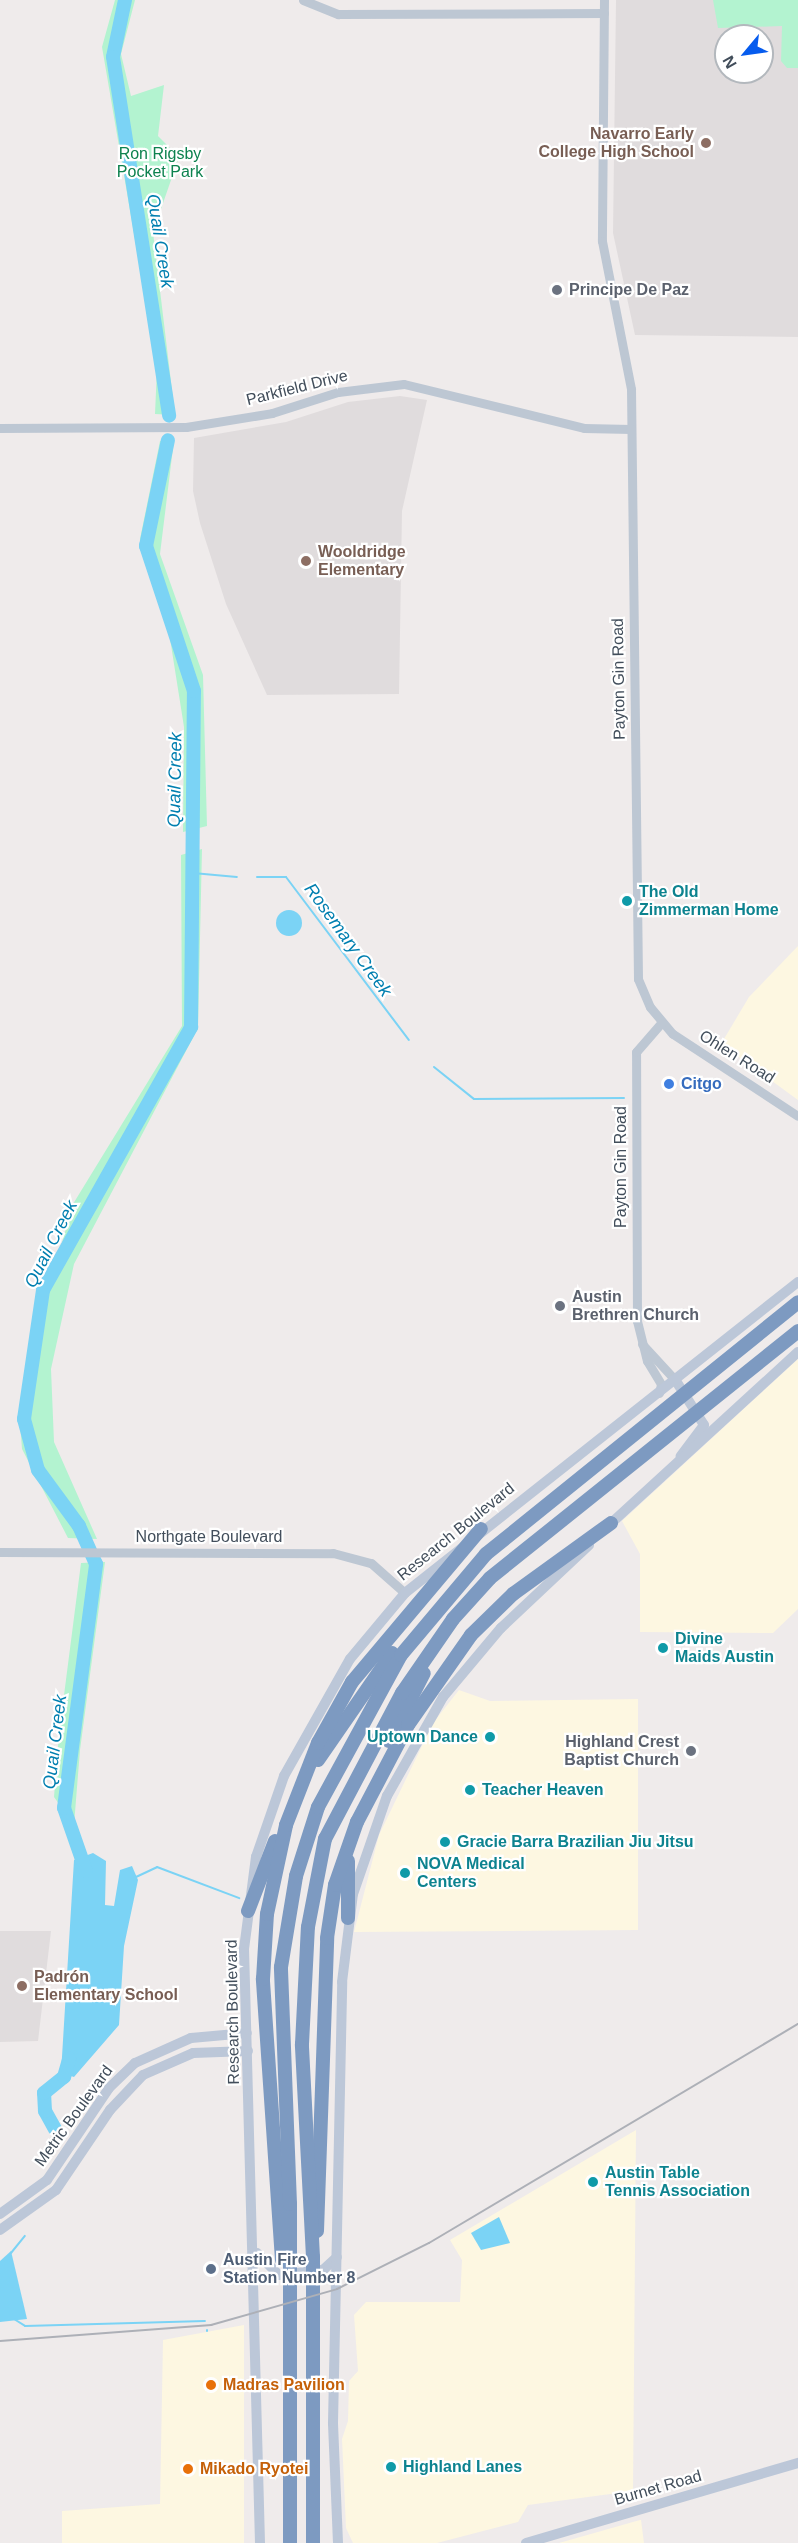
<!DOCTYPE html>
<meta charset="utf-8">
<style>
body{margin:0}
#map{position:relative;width:798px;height:2543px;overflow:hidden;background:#efebeb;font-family:Arial,sans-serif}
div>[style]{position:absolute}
.commercial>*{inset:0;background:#fdf7e1}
.education>*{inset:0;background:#e0dcdd}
.green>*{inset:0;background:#b3f3d0}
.water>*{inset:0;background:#7bd3f5}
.round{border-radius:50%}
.stream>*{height:2px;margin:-1px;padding:0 1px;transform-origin:1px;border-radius:1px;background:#7bd3f5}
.river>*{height:14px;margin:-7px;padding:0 7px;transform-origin:7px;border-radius:7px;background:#7bd3f5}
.tertiary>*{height:9px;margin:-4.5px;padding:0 4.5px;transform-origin:4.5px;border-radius:4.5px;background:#bdc7d3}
.secondary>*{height:10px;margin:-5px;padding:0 5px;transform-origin:5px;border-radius:5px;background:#bcc7d8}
.motorway>*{height:14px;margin:-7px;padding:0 7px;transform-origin:7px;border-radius:7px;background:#7d9ac1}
.rail>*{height:2px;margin:-1px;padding:0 1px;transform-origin:1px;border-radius:1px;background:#adb0b7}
.dots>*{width:16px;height:16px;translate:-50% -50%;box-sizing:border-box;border:3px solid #fff;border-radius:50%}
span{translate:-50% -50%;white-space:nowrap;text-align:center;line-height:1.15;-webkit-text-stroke:4.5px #fff;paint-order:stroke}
.education-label{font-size:16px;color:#785e54;font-weight:700}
.right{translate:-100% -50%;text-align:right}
.left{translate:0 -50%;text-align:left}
.park-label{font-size:16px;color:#0d824f}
.worship-label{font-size:16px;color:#5b616d;font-weight:700}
.street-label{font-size:16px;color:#424e5b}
.culture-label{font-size:16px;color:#0d838f;font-weight:700}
.shop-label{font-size:16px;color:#366cbe;font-weight:700}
.service-label{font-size:16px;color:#4e5e75;font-weight:700}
.food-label{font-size:16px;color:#c56008;font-weight:700}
.water-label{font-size:18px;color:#007fb0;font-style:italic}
.north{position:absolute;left:714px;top:24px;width:60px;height:60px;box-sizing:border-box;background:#fff;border:2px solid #b3b8bd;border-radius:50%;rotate:241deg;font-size:16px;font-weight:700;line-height:24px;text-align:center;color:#424e5b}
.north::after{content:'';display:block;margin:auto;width:21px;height:27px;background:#065cee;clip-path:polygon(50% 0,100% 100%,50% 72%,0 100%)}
</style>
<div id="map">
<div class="commercial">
<i style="clip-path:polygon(798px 946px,798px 1100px,721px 1044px,749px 997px)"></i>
<i style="clip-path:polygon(798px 1359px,798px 1609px,773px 1633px,640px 1632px,640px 1554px,622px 1521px)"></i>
<i style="clip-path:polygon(459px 1690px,490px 1701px,638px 1699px,638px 1930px,354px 1932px,379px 1835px,433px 1723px)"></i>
<i style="clip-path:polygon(636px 2130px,633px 2491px,528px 2505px,518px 2522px,437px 2543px,353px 2543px,346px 2528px,342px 2439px,348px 2421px,349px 2381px,358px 2371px,354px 2315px,366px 2302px,460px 2302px,462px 2260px,450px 2240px)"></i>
<i style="clip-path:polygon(244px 2325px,244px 2543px,62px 2543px,62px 2511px,160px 2504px,163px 2340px)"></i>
<i style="clip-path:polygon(641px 2520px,644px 2543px,559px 2543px,640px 2520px)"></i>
</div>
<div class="education">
<i style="clip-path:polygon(evenodd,616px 0,798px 0,798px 337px,635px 335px,613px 233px,616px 0,726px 36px,762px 36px,762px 72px,726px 72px,726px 36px)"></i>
<i style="clip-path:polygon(400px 396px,427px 400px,402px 511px,399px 694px,267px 695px,226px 604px,200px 523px,193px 491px,194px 438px,286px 422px,348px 402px)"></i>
<i style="clip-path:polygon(0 1931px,51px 1931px,38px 2041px,0 2042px)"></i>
</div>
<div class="green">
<i style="clip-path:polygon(115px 0,135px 0,121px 54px,131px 96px,164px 85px,158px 136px,179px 157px,153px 232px,175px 415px,155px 414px,157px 368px,102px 47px)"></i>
<i style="clip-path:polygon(713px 0,798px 0,798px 68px,787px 68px,781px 61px,782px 26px,718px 28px)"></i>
<i style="clip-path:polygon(174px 440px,160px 554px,203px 675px,207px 826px,183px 832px,184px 727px,168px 626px,140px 539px,160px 441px)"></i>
<i style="clip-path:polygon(202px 849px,198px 1028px,74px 1264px,51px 1369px,54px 1442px,97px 1539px,68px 1538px,22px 1449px,19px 1410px,37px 1297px,59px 1253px,73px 1204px,182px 1026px,181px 855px)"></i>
<i style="clip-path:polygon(105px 1562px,80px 1750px,74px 1825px,54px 1797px,59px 1734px,81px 1563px)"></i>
</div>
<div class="water">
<i class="round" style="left:276px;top:910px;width:26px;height:26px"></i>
<i style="clip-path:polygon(93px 1853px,106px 1861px,105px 1905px,114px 1906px,120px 1870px,132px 1866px,138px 1880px,124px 1946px,119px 2025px,74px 2077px,61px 2073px,74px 1860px)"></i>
<i style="clip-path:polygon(499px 2217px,510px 2243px,481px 2250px,471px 2233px)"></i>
<i style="clip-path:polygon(11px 2251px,27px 2319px,0 2322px,0 2261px)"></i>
</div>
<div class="stream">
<i style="left:193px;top:873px;width:44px;rotate:5.2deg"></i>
<i style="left:257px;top:877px;width:29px"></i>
<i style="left:286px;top:877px;width:204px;rotate:53deg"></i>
<i style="left:434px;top:1067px;width:51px;rotate:38.7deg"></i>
<i style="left:474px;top:1099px;width:150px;rotate:-0.4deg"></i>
<i style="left:136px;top:1877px;width:23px;rotate:-25deg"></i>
<i style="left:157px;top:1867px;width:88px;rotate:20.7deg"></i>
<i style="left:11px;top:2253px;width:22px;rotate:-51deg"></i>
<i style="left:14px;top:2319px;width:13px;rotate:32deg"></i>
<i style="left:25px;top:2326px;width:180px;rotate:-1.6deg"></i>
<i style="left:207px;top:2330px;width:1px;rotate:90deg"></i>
</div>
<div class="river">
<i style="left:125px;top:0;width:58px;rotate:101.9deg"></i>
<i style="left:113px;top:57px;width:363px;rotate:81.1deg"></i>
<i style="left:86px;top:1871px;width:67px;rotate:-109.2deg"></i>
<i style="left:64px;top:1808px;width:246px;rotate:-82.5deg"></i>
<i style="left:96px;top:1564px;width:42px;rotate:-114.1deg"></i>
<i style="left:79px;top:1526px;width:69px;rotate:-126.2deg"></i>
<i style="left:38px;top:1470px;width:53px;rotate:-105.4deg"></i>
<i style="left:24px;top:1419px;width:130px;rotate:-81.6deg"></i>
<i style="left:43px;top:1290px;width:302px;rotate:-60.6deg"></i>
<i style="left:191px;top:1027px;width:336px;rotate:-89.5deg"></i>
<i style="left:194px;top:691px;width:153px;rotate:-108.3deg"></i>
<i style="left:146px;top:546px;width:108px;rotate:-78.3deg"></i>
<i style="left:55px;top:2129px;width:21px;rotate:-119deg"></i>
<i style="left:45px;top:2111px;width:18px;rotate:-93deg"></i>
<i style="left:44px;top:2093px;width:26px;rotate:-39deg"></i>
<i style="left:64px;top:2077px;width:19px;rotate:-74deg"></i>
</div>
<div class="tertiary">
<i style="left:303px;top:0;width:38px;rotate:22deg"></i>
<i style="left:338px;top:14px;width:266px;rotate:-0.2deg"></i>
<i style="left:604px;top:0;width:241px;rotate:90.5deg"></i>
<i style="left:602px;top:241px;width:151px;rotate:78.9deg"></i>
<i style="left:631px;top:389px;width:590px;rotate:89.32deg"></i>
<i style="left:638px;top:979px;width:30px;rotate:67deg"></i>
<i style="left:650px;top:1007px;width:35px;rotate:50deg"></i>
<i style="left:673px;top:1034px;width:149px;rotate:33.3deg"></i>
<i style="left:0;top:428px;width:186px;rotate:-0.3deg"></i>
<i style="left:186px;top:427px;width:87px;rotate:-9.2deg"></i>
<i style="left:272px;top:413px;width:69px;rotate:-17.7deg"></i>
<i style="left:338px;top:392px;width:66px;rotate:-6.9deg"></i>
<i style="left:404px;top:384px;width:185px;rotate:13.7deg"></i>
<i style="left:584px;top:428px;width:47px;rotate:1.2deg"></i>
<i style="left:642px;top:1344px;width:50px;rotate:47.4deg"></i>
<i style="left:659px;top:1393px;width:9px;rotate:-77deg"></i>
<i style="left:661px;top:1384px;width:27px;rotate:-121deg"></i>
<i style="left:647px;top:1361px;width:41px;rotate:-104deg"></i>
<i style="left:637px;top:1321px;width:269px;rotate:-90.2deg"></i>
<i style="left:636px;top:1052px;width:38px;rotate:-49deg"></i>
<i style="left:0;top:1552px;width:333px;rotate:0.2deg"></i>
<i style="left:333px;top:1553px;width:39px;rotate:15deg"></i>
<i style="left:371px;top:1563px;width:45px;rotate:41.4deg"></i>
</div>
<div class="secondary">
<i style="left:676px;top:1381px;width:52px;rotate:57.5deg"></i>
<i style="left:704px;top:1425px;width:39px;rotate:127deg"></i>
<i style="left:607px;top:1527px;width:259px;rotate:-42.5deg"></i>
<i style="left:0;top:2214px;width:58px;rotate:-35.9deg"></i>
<i style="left:47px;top:2180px;width:111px;rotate:-56deg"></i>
<i style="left:109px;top:2088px;width:36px;rotate:-44deg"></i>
<i style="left:135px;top:2063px;width:61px;rotate:-24.1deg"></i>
<i style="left:191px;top:2038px;width:56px;rotate:-5.1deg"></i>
<i style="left:0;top:2230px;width:69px;rotate:-35.5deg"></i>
<i style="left:56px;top:2190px;width:97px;rotate:-56deg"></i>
<i style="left:110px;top:2110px;width:48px;rotate:-46.7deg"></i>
<i style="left:143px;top:2075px;width:55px;rotate:-23.7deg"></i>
<i style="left:193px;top:2053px;width:55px;rotate:-2.1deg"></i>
<i style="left:257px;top:2253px;width:31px;rotate:45deg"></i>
<i style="left:279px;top:2275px;width:44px;rotate:-6.5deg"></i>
<i style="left:323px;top:2270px;width:19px;rotate:-43deg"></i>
<i style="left:260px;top:2543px;width:594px;rotate:-91.54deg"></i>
<i style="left:244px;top:1949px;width:93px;rotate:-82.6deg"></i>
<i style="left:256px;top:1857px;width:86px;rotate:-70.9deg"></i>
<i style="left:284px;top:1776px;width:134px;rotate:-60.6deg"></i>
<i style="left:350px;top:1659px;width:86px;rotate:-50.2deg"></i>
<i style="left:405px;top:1593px;width:501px;rotate:-38.36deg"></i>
<i style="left:338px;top:2543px;width:120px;rotate:-92.4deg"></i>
<i style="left:333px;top:2423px;width:441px;rotate:-88.8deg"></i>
<i style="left:342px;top:1982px;width:89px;rotate:-82.9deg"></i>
<i style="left:353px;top:1894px;width:104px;rotate:-70.9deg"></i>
<i style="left:387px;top:1796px;width:114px;rotate:-60.5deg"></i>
<i style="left:443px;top:1697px;width:90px;rotate:-50deg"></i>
<i style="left:501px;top:1628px;width:121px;rotate:-43.3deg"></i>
<i style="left:526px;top:2543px;width:284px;rotate:-16.4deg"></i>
</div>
<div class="motorway">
<i style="left:389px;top:1741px;width:76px;rotate:-62.8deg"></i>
<i style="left:318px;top:1760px;width:130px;rotate:-55.3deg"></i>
<i style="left:248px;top:1911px;width:75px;rotate:-68.9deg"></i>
<i style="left:348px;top:1918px;width:57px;rotate:-90deg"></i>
<i style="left:317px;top:2231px;width:293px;rotate:-88deg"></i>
<i style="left:327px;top:1938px;width:54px;rotate:-81.4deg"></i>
<i style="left:335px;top:1885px;width:67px;rotate:-70.8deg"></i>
<i style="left:357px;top:1822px;width:110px;rotate:-62.3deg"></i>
<i style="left:408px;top:1725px;width:110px;rotate:-55deg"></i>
<i style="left:471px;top:1635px;width:59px;rotate:-44.3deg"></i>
<i style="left:513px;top:1594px;width:121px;rotate:-35.9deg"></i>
<i style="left:282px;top:2260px;width:282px;rotate:-93.9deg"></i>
<i style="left:263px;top:1979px;width:65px;rotate:-86.5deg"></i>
<i style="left:267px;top:1914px;width:91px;rotate:-77.9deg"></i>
<i style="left:286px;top:1825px;width:88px;rotate:-68.7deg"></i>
<i style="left:318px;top:1743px;width:70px;rotate:-60.9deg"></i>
<i style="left:352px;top:1682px;width:200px;rotate:-49.9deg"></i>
<i style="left:290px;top:2543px;width:339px;rotate:-90deg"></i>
<i style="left:290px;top:2204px;width:237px;rotate:-92.2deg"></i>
<i style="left:281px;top:1967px;width:92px;rotate:-80.6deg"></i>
<i style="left:296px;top:1876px;width:72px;rotate:-72.3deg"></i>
<i style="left:318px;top:1807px;width:173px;rotate:-61.4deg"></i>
<i style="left:401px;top:1655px;width:132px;rotate:-49.9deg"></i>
<i style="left:486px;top:1554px;width:401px;rotate:-38.9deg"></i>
<i style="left:313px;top:2543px;width:286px;rotate:-90deg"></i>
<i style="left:313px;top:2257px;width:213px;rotate:-93deg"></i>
<i style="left:302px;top:2044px;width:117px;rotate:-87.1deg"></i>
<i style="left:308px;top:1927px;width:90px;rotate:-79.1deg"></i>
<i style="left:325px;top:1839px;width:165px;rotate:-62.2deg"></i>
<i style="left:402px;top:1693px;width:90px;rotate:-55.4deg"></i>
<i style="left:453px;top:1619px;width:55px;rotate:-47.9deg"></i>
<i style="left:490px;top:1578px;width:395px;rotate:-38.7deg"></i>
</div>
<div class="rail">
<i style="left:0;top:2341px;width:212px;rotate:-4.3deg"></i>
<i style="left:211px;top:2325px;width:131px;rotate:-15.9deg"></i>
<i style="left:337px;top:2289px;width:103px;rotate:-26.6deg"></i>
<i style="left:429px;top:2243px;width:429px;rotate:-30.7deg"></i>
</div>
<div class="dots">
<i style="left:706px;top:143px;background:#8d6e63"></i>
<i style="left:557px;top:290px;background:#6b7280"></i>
<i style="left:306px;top:561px;background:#8d6e63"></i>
<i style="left:627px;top:901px;background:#0f9aa8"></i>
<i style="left:669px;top:1084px;background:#3f7fe0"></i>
<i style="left:560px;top:1306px;background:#6b7280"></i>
<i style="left:663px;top:1648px;background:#0f9aa8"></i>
<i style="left:490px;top:1737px;background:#0f9aa8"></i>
<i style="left:691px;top:1751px;background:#6b7280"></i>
<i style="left:470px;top:1790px;background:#0f9aa8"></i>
<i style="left:445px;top:1842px;background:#0f9aa8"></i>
<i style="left:405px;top:1873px;background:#0f9aa8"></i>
<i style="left:22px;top:1986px;background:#8d6e63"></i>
<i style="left:593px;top:2182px;background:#0f9aa8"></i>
<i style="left:211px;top:2269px;background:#5c6f8a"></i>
<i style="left:211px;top:2385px;background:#e8710a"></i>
<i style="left:391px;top:2467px;background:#0f9aa8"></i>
<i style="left:188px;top:2469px;background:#e8710a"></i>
</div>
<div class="education-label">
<span class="right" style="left:694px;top:143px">Navarro Early<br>College High School</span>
<span class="left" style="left:318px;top:561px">Wooldridge<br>Elementary</span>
<span class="left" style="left:34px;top:1986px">Padrón<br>Elementary School</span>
</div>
<div class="park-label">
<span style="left:160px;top:163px">Ron Rigsby<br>Pocket Park</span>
</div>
<div class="worship-label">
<span class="left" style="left:569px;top:290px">Principe De Paz</span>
<span class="left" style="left:572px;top:1306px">Austin<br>Brethren Church</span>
<span class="right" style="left:679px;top:1751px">Highland Crest<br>Baptist Church</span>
</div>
<div class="street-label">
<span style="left:297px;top:388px;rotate:-14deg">Parkfield Drive</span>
<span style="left:619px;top:679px;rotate:-91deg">Payton Gin Road</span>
<span style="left:737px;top:1057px;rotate:32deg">Ohlen Road</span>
<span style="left:621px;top:1167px;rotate:-90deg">Payton Gin Road</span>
<span style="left:456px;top:1532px;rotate:-39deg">Research Boulevard</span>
<span style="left:209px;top:1537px">Northgate Boulevard</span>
<span style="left:233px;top:2012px;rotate:-91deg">Research Boulevard</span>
<span style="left:74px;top:2116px;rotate:-54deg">Metric Boulevard</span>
<span style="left:658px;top:2488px;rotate:-16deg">Burnet Road</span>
</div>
<div class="culture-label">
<span class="left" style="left:639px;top:901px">The Old<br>Zimmerman Home</span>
<span class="left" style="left:675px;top:1648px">Divine<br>Maids Austin</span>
<span class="right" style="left:478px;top:1737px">Uptown Dance</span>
<span class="left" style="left:482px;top:1790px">Teacher Heaven</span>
<span class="left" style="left:457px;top:1842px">Gracie Barra Brazilian Jiu Jitsu</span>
<span class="left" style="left:417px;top:1873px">NOVA Medical<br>Centers</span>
<span class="left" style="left:605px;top:2182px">Austin Table<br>Tennis Association</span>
<span class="left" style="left:403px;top:2467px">Highland Lanes</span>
</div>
<div class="shop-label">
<span class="left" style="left:681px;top:1084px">Citgo</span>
</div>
<div class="service-label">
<span class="left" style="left:223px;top:2269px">Austin Fire<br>Station Number 8</span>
</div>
<div class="food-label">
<span class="left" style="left:223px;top:2385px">Madras Pavilion</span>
<span class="left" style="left:200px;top:2469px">Mikado Ryotei</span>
</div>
<div class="water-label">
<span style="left:160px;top:241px;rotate:81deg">Quail Creek</span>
<span style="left:175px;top:780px;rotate:-89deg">Quail Creek</span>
<span style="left:348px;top:940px;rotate:54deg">Rosemary Creek</span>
<span style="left:51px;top:1244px;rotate:-63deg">Quail Creek</span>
<span style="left:55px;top:1742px;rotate:-83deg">Quail Creek</span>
</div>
<div class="north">N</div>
</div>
